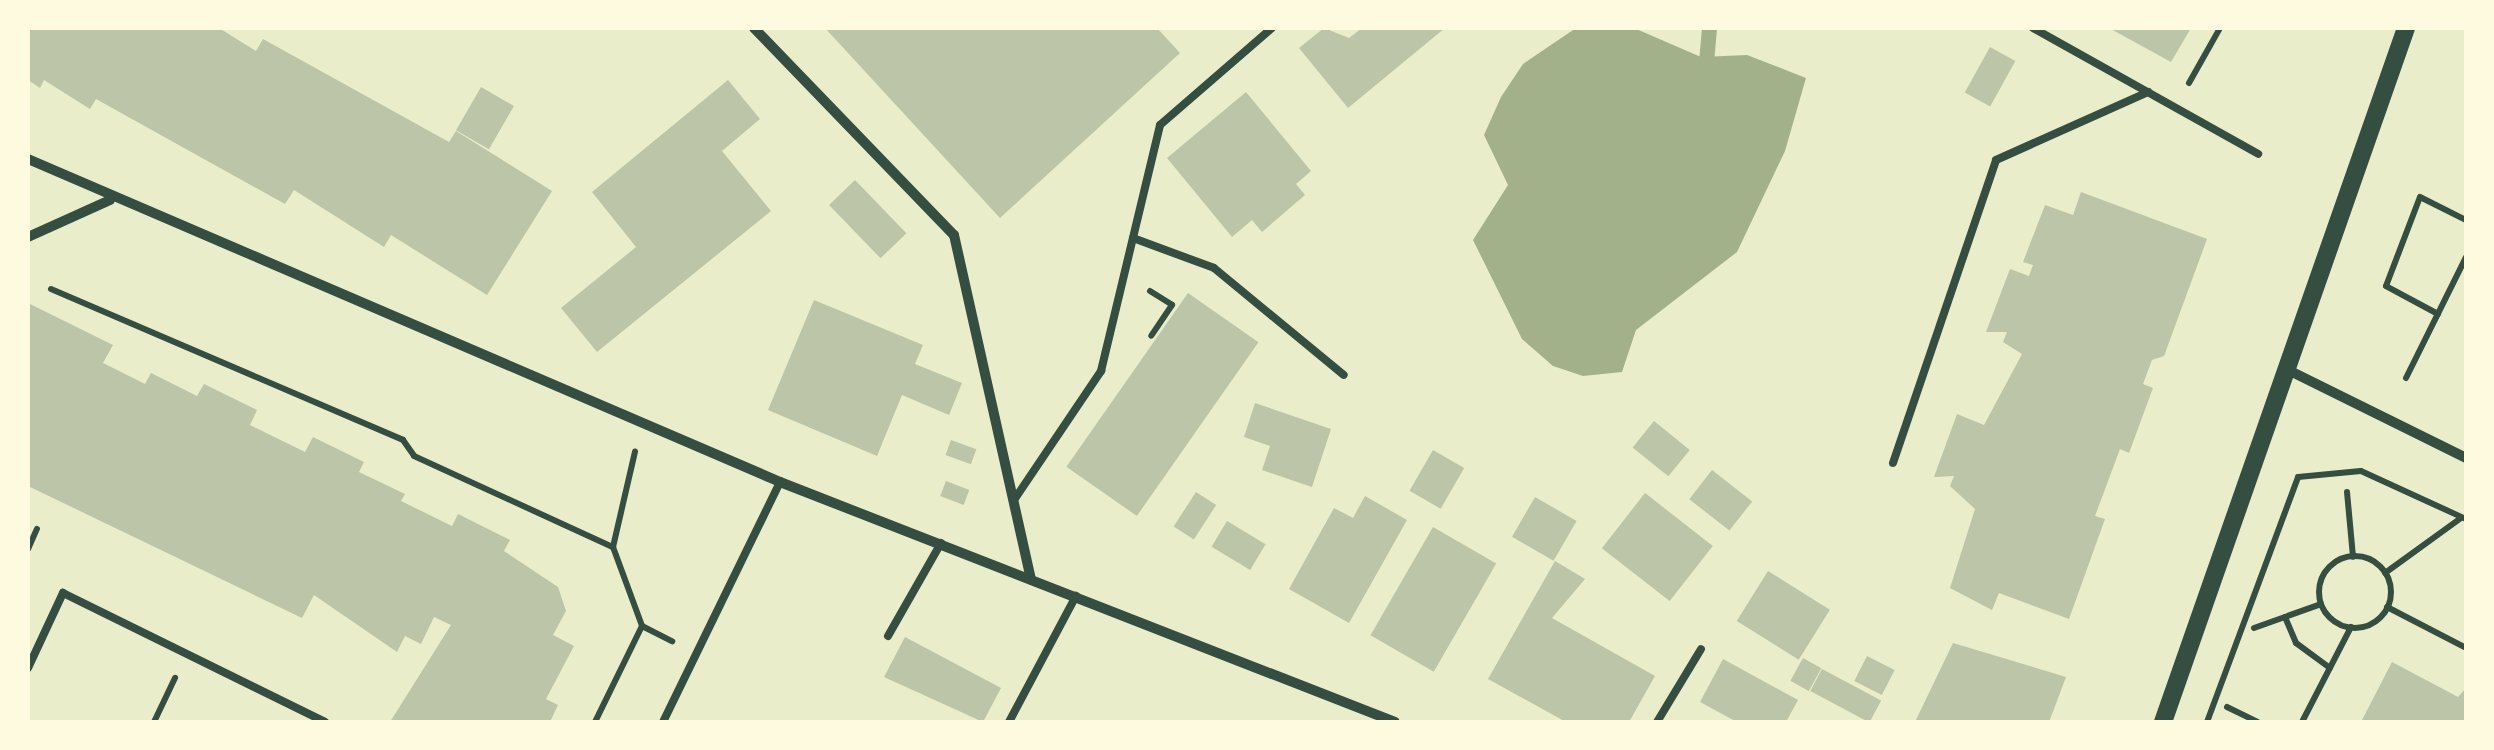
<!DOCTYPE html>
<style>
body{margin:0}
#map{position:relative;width:2494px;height:750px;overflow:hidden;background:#e9edc9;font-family:"Fira Sans Condensed",sans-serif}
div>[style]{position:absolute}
.water>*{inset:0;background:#a3b18a}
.stream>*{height:15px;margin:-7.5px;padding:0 7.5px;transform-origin:7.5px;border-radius:7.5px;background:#a3b18a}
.building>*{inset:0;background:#bcc5a7;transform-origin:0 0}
.path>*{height:6px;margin:-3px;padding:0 3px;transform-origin:3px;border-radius:3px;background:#344e41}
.path>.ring{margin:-3px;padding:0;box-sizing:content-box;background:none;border:6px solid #344e41;border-radius:50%}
.service>*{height:8px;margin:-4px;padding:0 4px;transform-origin:4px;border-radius:4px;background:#344e41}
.minor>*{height:10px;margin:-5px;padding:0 5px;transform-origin:5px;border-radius:5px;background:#344e41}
.tertiary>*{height:18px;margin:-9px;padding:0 9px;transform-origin:9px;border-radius:9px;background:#344e41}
span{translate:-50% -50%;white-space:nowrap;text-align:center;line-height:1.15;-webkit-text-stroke:10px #fefae0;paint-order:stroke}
.frame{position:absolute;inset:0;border:30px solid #fefae0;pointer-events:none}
</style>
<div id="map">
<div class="water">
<i style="clip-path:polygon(1576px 28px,1634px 28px,1701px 57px,1747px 55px,1806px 78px,1785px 151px,1737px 252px,1636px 330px,1622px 372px,1583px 376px,1553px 366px,1522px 339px,1473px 240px,1508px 185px,1484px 135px,1501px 97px,1523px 64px)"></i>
</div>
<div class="stream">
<i style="left:1705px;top:73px;width:45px;rotate:-84.9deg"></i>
</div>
<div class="building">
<i style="clip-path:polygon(28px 28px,219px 28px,256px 51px,263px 39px,449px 142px,456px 131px,552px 191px,487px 295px,391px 235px,384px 247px,294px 190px,285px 204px,96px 99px,90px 109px,44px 80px,40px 88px,28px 80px)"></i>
<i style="clip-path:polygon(825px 28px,1157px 28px,1180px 53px,1000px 218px)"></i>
<i style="clip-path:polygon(1324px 28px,1349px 38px,1362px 28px,1445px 28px,1348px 108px,1299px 48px)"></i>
<i style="clip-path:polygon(2109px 28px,2191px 28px,2171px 62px)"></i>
<i style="left:1990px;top:47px;width:29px;height:52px;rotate:29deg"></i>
<i style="clip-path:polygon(728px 80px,760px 119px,722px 151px,771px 211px,597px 352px,561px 308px,636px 247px,592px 192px)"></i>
<i style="left:481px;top:87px;width:38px;height:50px;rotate:30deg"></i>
<i style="clip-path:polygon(1246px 92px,1311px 171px,1296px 184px,1305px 195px,1262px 232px,1252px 220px,1232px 237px,1167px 158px)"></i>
<i style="left:855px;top:180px;width:74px;height:36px;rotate:46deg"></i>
<i style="clip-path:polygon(2081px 192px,2207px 239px,2164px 356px,2152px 360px,2143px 384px,2153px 388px,2129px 453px,2120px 449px,2095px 516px,2105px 519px,2069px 619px,1999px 593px,1992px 610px,1950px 588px,1975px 509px,1950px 486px,1954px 476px,1934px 477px,1957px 414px,1984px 425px,2022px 354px,2003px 342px,2007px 332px,1986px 332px,2010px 269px,2029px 276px,2033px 265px,2023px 262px,2045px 205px,2073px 215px)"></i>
<i style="left:1188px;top:293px;width:86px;height:212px;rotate:35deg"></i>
<i style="clip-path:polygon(814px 300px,923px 345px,915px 364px,962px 383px,949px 415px,902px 395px,877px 456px,768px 410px)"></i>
<i style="clip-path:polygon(28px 303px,113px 345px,103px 363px,145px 384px,151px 373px,197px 396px,204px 384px,257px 410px,250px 425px,305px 452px,313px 437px,364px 462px,359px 472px,405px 494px,401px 501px,452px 526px,458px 514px,510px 540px,504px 551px,558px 587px,566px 611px,553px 635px,574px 646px,546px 699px,558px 705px,550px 722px,390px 722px,451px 625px,434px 617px,421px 644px,405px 636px,397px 652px,314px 595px,302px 618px,28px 486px)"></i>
<i style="clip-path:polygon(1255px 403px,1331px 429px,1312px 487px,1262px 470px,1270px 446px,1244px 437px)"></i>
<i style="left:1654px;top:421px;width:46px;height:34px;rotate:39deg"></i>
<i style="left:951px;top:440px;width:27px;height:16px;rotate:20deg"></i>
<i style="left:1433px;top:450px;width:36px;height:47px;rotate:30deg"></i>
<i style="left:1712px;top:470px;width:51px;height:37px;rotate:38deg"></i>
<i style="left:946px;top:481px;width:25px;height:16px;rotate:21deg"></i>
<i style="left:1196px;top:492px;width:24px;height:41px;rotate:33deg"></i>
<i style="left:1645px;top:493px;width:86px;height:70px;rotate:38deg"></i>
<i style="clip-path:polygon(1365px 496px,1407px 520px,1349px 623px,1289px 589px,1334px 508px,1353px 518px)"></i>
<i style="left:1535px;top:497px;width:48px;height:46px;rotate:30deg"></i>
<i style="left:1227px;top:521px;width:45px;height:30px;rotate:31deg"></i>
<i style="left:1433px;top:527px;width:73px;height:125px;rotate:30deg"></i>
<i style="clip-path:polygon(1555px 561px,1585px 579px,1552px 618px,1655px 676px,1629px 722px,1566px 722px,1488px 679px)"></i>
<i style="left:1768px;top:571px;width:73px;height:59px;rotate:32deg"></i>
<i style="clip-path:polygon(905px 637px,1001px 688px,983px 722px,884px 677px)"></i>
<i style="clip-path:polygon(1953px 643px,2066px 677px,2049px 722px,1915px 722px)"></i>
<i style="left:1867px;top:656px;width:31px;height:28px;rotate:27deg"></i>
<i style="left:1803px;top:658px;width:21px;height:26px;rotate:29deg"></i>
<i style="clip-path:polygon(1723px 659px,1798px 700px,1786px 722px,1737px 722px,1700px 702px)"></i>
<i style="clip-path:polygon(2392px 662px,2458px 697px,2466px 688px,2466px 722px,2361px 722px)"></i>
<i style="left:1822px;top:669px;width:67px;height:25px;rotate:28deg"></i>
</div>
<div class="path">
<i style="left:2189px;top:83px;width:63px;rotate:-60.6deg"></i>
<i style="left:51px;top:289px;width:383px;rotate:23.2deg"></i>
<i style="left:403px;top:440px;width:19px;rotate:55deg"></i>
<i style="left:414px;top:456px;width:219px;rotate:24.6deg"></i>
<i style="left:613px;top:547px;width:84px;rotate:69.8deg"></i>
<i style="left:642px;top:626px;width:107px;rotate:116.1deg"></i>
<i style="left:1150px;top:291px;width:26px;rotate:32deg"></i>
<i style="left:1172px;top:305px;width:37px;rotate:124deg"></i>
<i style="left:2438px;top:314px;width:59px;rotate:-151.7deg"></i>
<i style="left:2386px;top:286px;width:95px;rotate:-69.1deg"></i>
<i style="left:2420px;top:197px;width:51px;rotate:26.6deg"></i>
<i style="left:2406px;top:378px;width:135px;rotate:-63.6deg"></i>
<i style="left:2347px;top:492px;width:65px;rotate:84.7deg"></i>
<i style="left:613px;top:547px;width:98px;rotate:-77deg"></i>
<i style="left:28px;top:549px;width:22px;rotate:-66deg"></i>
<i class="ring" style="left:2319px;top:556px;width:66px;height:66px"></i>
<i style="left:2385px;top:573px;width:94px;rotate:-35.9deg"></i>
<i style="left:2387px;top:607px;width:89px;rotate:27.4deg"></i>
<i style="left:2285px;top:617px;width:28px;rotate:67deg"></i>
<i style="left:2296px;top:643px;width:42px;rotate:36.3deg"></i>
<i style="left:642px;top:626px;width:34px;rotate:27deg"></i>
<i style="left:2254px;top:628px;width:71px;rotate:-19.7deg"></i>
<i style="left:2227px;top:707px;width:34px;rotate:26deg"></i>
<i style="left:154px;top:722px;width:49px;rotate:-64.5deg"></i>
<i style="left:2207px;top:722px;width:261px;rotate:-69.6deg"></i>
<i style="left:2298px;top:477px;width:63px;rotate:-5.4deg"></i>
<i style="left:2361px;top:471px;width:115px;rotate:24.6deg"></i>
<i style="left:2302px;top:722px;width:107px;rotate:-62.7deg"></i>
</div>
<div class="service">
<i style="left:2033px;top:28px;width:258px;rotate:29.2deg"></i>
<i style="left:1133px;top:238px;width:86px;rotate:20.3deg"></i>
<i style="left:1214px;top:268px;width:168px;rotate:39.5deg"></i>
<i style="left:1893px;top:463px;width:320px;rotate:-71.2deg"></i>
<i style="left:1996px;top:160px;width:167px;rotate:-24.1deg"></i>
<i style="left:1014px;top:500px;width:156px;rotate:-56deg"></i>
<i style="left:1101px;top:371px;width:253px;rotate:-76.5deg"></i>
<i style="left:1160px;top:125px;width:148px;rotate:-40.9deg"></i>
<i style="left:888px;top:636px;width:107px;rotate:-60.3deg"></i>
<i style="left:28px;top:668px;width:83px;rotate:-65deg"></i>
<i style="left:63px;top:593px;width:292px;rotate:26.2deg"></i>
<i style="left:663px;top:722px;width:267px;rotate:-64deg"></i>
<i style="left:1009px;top:722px;width:143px;rotate:-62deg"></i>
<i style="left:1657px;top:722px;width:85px;rotate:-58.9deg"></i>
</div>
<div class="minor">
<i style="left:754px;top:28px;width:288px;rotate:46deg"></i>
<i style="left:954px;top:235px;width:353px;rotate:77.4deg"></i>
<i style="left:28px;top:159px;width:818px;rotate:23.24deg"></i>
<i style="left:780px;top:482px;width:660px;rotate:21.32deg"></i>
<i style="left:28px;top:237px;width:90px;rotate:-24.3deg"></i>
<i style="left:2286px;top:369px;width:201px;rotate:26.3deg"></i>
</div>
<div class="tertiary">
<i style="left:2163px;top:722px;width:735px;rotate:-70.7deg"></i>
</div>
<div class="frame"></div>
</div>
